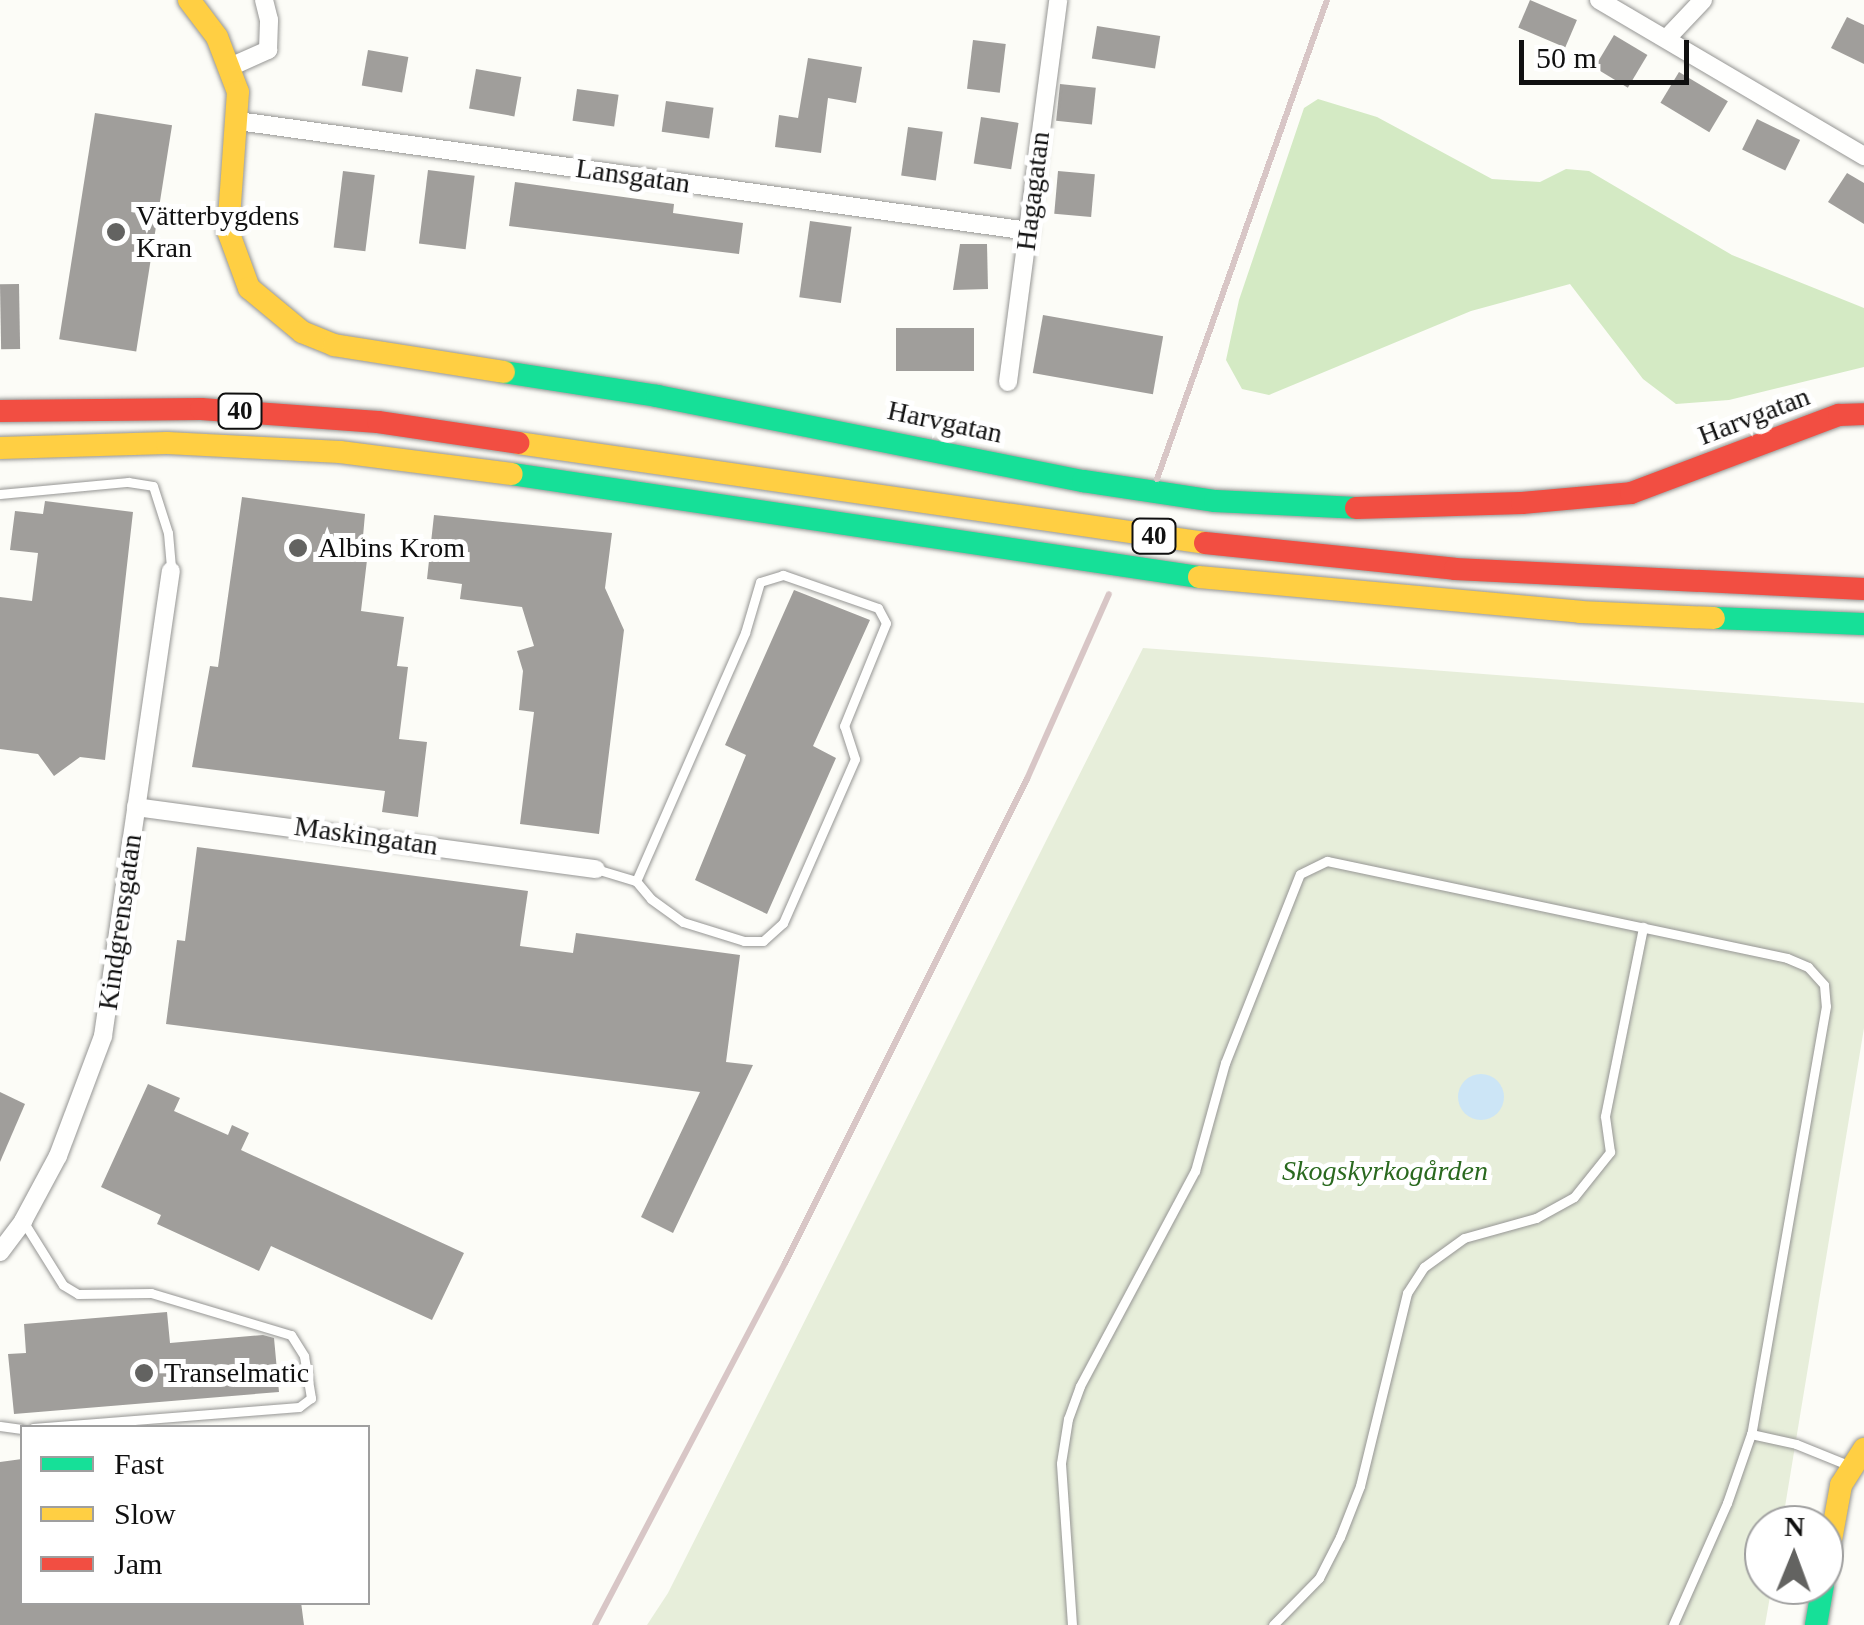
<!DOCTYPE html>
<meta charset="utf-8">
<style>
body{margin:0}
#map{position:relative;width:1864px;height:1625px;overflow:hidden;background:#fcfcf7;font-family:Georgia,serif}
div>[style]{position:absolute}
.forest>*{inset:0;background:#d4eac4}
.cemetery>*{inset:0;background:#e7eeda}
.water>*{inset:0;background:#cce5f6}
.round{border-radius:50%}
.building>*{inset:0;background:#a09e9b;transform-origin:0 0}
.roads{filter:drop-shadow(0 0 2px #969694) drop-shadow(0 0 2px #969694)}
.lane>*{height:9px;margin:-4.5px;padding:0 4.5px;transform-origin:4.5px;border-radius:4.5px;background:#fffffe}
.street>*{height:18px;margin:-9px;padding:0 9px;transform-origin:9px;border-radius:9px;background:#fffffe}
.fast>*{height:22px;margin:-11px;padding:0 11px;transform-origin:11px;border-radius:11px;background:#16e098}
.slow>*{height:22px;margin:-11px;padding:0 11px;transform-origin:11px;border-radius:11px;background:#ffcf43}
.jam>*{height:22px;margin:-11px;padding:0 11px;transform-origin:11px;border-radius:11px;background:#f24e42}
.rail>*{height:6px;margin:-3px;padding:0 3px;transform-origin:3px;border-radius:3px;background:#d8c6c6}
.dots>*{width:28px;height:28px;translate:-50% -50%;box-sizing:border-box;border:5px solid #fff;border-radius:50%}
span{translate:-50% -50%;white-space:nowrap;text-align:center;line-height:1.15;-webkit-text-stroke:10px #fff;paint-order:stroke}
.shield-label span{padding:2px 8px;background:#fff;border:2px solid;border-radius:8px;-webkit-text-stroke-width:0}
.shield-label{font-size:25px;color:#101010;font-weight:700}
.street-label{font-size:28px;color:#101010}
.poi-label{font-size:28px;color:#101010}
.left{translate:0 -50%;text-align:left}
.park-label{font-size:28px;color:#2a691f;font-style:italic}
.legend{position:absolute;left:20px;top:1425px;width:350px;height:180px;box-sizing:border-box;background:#fff;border:2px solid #9f9f9f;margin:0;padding:12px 18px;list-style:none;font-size:30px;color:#101010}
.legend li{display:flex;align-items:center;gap:20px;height:50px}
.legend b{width:50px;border:2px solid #9f9f9f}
.north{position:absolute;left:1744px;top:1505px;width:100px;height:100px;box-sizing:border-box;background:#fff;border:2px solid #9f9f9f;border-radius:50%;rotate:1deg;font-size:28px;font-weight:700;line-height:40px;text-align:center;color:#101010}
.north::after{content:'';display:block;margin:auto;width:35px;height:45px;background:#636361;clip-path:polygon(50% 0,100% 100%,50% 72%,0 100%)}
.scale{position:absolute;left:1519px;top:40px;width:170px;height:45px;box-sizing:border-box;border:5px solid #101010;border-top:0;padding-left:12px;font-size:30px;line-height:35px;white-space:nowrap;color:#101010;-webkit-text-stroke:8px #fff;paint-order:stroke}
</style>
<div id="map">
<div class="forest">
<i style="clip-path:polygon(1318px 99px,1377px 117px,1492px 179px,1540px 182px,1566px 169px,1589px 171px,1732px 255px,1864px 308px,1864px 367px,1729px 400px,1676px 404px,1643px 379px,1570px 284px,1471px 311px,1269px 395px,1242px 389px,1226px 360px,1239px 300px,1304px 108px)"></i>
</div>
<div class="cemetery">
<i style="clip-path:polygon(1143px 648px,1864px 703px,1864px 1028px,1782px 1525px,1764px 1525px,1764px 1585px,1772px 1585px,1765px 1625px,647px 1625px,668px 1593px)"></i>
</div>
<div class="water">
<i class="round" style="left:1458px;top:1074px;width:46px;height:46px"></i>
</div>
<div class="building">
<i style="left:1530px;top:0;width:51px;height:30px;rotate:23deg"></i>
<i style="clip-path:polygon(1847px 17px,1864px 25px,1864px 64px,1831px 48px)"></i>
<i style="left:1097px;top:26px;width:64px;height:33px;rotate:9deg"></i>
<i style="left:1614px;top:35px;width:39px;height:38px;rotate:31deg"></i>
<i style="left:973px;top:40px;width:33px;height:49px;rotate:7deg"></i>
<i style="left:368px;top:50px;width:41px;height:36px;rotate:10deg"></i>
<i style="clip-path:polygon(808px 58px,862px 67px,856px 103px,828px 98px,821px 153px,775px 147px,779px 115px,798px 118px)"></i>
<i style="left:476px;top:69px;width:46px;height:40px;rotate:10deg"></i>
<i style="left:1679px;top:72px;width:57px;height:36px;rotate:31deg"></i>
<i style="left:1060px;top:84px;width:36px;height:37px;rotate:6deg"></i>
<i style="left:577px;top:89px;width:42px;height:32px;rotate:8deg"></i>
<i style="left:666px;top:101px;width:48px;height:31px;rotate:8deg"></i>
<i style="left:95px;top:113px;width:78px;height:229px;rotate:9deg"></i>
<i style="left:981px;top:117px;width:38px;height:47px;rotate:9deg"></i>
<i style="left:1757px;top:119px;width:48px;height:34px;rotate:26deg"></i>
<i style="left:908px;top:127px;width:35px;height:49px;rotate:8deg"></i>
<i style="left:428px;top:170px;width:47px;height:74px;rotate:7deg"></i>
<i style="left:343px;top:171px;width:32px;height:77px;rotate:7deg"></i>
<i style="left:1058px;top:171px;width:37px;height:43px;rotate:5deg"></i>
<i style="clip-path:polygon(1847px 173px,1864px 183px,1864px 224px,1828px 202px)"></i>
<i style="clip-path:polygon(515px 182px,674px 204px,673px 213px,743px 223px,739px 254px,509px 226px)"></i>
<i style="left:810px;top:221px;width:42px;height:77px;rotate:8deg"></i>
<i style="clip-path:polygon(960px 244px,987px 244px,988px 289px,953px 290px)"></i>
<i style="left:19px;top:284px;width:65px;height:19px;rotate:89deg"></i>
<i style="left:1043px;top:315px;width:122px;height:59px;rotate:10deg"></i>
<i style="left:896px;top:328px;width:78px;height:43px"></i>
<i style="clip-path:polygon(242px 497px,365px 514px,361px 559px,367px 560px,361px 611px,404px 617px,397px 666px,408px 667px,399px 739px,427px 742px,418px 817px,382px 812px,385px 791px,192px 767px,210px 666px,218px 667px)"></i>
<i style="clip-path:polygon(45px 501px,133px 512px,105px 760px,80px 757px,54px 776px,38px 754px,0 749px,0 597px,32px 601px,38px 553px,10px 550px,15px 511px,43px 514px)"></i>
<i style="clip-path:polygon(434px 515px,612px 533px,605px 588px,624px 630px,599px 834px,520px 824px,534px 712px,519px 710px,523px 671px,517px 651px,534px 646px,522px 607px,460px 599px,462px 584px,427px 579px)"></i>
<i style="clip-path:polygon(794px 590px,870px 620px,813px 746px,836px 758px,767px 914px,695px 880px,746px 755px,725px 745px)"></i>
<i style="clip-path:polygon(197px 847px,528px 891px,520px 946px,573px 953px,576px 933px,740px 955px,726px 1062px,753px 1065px,673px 1233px,641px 1217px,700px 1092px,166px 1024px,177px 940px,185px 941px)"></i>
<i style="clip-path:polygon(148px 1084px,180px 1098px,174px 1111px,228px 1135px,232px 1125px,249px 1133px,241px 1150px,464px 1253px,432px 1320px,271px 1246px,259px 1271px,157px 1224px,161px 1215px,101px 1187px)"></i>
<i style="clip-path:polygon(0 1092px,25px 1104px,0 1162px)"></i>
<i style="clip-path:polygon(167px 1312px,170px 1343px,263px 1335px,274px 1338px,279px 1392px,14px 1414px,8px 1354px,26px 1353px,24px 1324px)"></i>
<i style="clip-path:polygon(22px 1459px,22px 1602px,301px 1602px,304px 1625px,0 1625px,0 1462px)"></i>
</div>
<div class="roads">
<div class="lane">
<i style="left:0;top:494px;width:129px;rotate:-5.4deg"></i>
<i style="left:128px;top:482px;width:25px;rotate:9deg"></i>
<i style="left:153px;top:486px;width:49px;rotate:72.3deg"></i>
<i style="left:168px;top:533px;width:38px;rotate:85deg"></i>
<i style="left:596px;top:869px;width:42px;rotate:16.7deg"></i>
<i style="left:636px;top:881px;width:23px;rotate:50deg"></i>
<i style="left:651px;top:899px;width:39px;rotate:36deg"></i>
<i style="left:683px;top:922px;width:64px;rotate:17.3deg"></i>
<i style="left:744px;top:941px;width:19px"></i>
<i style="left:763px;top:941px;width:27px;rotate:-42deg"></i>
<i style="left:783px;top:923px;width:179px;rotate:-66.3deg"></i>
<i style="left:855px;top:759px;width:35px;rotate:-108deg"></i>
<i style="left:844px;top:726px;width:111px;rotate:-67.8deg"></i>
<i style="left:886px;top:623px;width:17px;rotate:-118deg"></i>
<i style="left:878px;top:608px;width:101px;rotate:-160.8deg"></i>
<i style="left:783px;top:575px;width:24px;rotate:163deg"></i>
<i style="left:760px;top:582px;width:53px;rotate:106.4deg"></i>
<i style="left:745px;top:633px;width:271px;rotate:113.7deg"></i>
<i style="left:23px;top:1221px;width:75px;rotate:58deg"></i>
<i style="left:63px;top:1285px;width:17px;rotate:31deg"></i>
<i style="left:78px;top:1294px;width:73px;rotate:-0.8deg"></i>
<i style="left:151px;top:1293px;width:146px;rotate:16.7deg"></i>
<i style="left:291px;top:1335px;width:25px;rotate:58deg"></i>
<i style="left:304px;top:1356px;width:43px;rotate:80.5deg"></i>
<i style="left:311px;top:1398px;width:15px;rotate:143deg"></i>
<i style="left:299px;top:1407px;width:267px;rotate:175.5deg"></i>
<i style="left:0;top:1426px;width:22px;rotate:8deg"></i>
<i style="left:1751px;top:1434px;width:46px;rotate:12.5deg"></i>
<i style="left:1796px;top:1444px;width:56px;rotate:22deg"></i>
<i style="left:1072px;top:1625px;width:162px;rotate:-93.9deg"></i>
<i style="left:1061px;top:1463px;width:45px;rotate:-81deg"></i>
<i style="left:1068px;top:1419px;width:35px;rotate:-70deg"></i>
<i style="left:1080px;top:1386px;width:244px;rotate:-61.9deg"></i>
<i style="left:1195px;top:1171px;width:112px;rotate:-74.5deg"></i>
<i style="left:1225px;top:1063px;width:203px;rotate:-68.4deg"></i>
<i style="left:1300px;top:874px;width:30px;rotate:-26deg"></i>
<i style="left:1327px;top:861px;width:470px;rotate:11.9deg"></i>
<i style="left:1787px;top:958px;width:23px;rotate:23deg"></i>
<i style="left:1808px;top:967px;width:24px;rotate:48deg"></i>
<i style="left:1824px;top:985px;width:21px;rotate:85deg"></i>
<i style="left:1826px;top:1006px;width:435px;rotate:99.9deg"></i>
<i style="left:1751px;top:1434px;width:73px;rotate:109.2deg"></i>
<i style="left:1727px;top:1503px;width:133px;rotate:113.9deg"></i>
<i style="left:1273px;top:1625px;width:66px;rotate:-45.6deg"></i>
<i style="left:1319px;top:1578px;width:46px;rotate:-62.9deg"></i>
<i style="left:1340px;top:1537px;width:55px;rotate:-68.6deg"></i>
<i style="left:1360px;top:1486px;width:199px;rotate:-76.3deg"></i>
<i style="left:1407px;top:1293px;width:31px;rotate:-57deg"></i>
<i style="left:1424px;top:1267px;width:49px;rotate:-35.9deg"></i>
<i style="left:1464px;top:1238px;width:75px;rotate:-15.5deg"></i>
<i style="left:1536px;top:1218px;width:43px;rotate:-28.9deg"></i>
<i style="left:1574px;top:1197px;width:58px;rotate:-51.3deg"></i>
<i style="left:1610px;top:1152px;width:36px;rotate:-98deg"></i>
<i style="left:1605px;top:1116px;width:193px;rotate:-78.6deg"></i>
</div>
<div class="street">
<i style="left:1599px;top:0;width:308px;rotate:30.5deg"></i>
<i style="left:1668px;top:37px;width:51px;rotate:-46.6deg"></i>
<i style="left:230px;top:67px;width:42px;rotate:-24.1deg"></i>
<i style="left:268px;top:50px;width:30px;rotate:-88deg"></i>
<i style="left:269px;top:20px;width:21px;rotate:-104deg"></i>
<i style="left:238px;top:121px;width:799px;rotate:7.92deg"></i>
<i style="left:1008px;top:382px;width:385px;rotate:-82.5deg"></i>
<i style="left:136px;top:807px;width:464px;rotate:7.7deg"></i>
<i style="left:0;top:1252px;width:39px;rotate:-53deg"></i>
<i style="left:23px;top:1221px;width:74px;rotate:-61.7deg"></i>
<i style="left:58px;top:1156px;width:128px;rotate:-69.4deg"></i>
<i style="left:103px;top:1036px;width:470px;rotate:-81.7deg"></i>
</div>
<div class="fast">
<i style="left:504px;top:372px;width:155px;rotate:8.9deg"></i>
<i style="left:657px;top:396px;width:434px;rotate:11.3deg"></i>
<i style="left:1083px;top:481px;width:134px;rotate:8.6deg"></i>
<i style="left:1215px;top:501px;width:141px;rotate:2.8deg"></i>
<i style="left:512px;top:474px;width:695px;rotate:8.53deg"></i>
<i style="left:1714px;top:618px;width:150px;rotate:2.3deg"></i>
<i style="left:1816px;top:1625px;width:41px;rotate:-80.1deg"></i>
</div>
<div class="slow">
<i style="left:189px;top:0;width:46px;rotate:52.9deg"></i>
<i style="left:217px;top:37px;width:59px;rotate:69.1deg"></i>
<i style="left:238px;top:92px;width:139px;rotate:94.1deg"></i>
<i style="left:228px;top:231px;width:61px;rotate:69.8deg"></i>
<i style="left:249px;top:288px;width:69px;rotate:39.7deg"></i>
<i style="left:302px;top:332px;width:35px;rotate:22deg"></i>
<i style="left:334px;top:345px;width:172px;rotate:9deg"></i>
<i style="left:518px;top:443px;width:694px;rotate:8.28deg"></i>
<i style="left:0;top:448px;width:167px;rotate:-1.7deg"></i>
<i style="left:167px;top:443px;width:173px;rotate:3deg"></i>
<i style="left:340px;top:452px;width:173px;rotate:7.3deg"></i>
<i style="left:1199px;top:577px;width:383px;rotate:5.2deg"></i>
<i style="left:1580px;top:612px;width:134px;rotate:2.6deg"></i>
<i style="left:1824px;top:1578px;width:95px;rotate:-79.6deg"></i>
<i style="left:1841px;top:1485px;width:43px;rotate:-57.4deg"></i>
</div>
<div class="jam">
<i style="left:0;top:411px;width:201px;rotate:-0.6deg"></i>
<i style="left:201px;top:409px;width:177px;rotate:4.2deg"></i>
<i style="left:378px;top:422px;width:142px;rotate:8.5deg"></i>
<i style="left:1356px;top:508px;width:166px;rotate:-1.7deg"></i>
<i style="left:1522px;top:503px;width:109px;rotate:-5.2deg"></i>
<i style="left:1631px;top:493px;width:222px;rotate:-20.6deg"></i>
<i style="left:1839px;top:415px;width:25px;rotate:-2deg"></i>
<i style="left:1205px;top:543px;width:251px;rotate:5.9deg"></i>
<i style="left:1455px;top:569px;width:409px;rotate:2.8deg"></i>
</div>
</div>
<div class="rail">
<i style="left:1157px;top:479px;width:508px;rotate:-70.46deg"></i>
<i style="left:595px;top:1625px;width:409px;rotate:-62.3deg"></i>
<i style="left:785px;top:1263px;width:541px;rotate:-63.43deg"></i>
<i style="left:1027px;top:779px;width:202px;rotate:-66.1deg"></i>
</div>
<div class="dots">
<i style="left:116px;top:232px;background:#636361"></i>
<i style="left:298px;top:548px;background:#636361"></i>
<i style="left:144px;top:1373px;background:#636361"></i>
</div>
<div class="shield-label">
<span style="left:240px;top:411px">40</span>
<span style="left:1154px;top:536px">40</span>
</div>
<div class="street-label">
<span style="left:633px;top:176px;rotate:8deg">Lansgatan</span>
<span style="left:1033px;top:191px;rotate:-83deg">Hagagatan</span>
<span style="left:1754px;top:416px;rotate:-21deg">Harvgatan</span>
<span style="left:945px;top:422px;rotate:12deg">Harvgatan</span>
<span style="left:366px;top:836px;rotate:8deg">Maskingatan</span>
<span style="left:120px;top:922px;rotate:-82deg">Kindgrensgatan</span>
</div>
<div class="poi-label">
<span class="left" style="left:136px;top:232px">Vätterbygdens<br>Kran</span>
<span class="left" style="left:318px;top:548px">Albins Krom</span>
<span class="left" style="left:164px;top:1373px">Transelmatic</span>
</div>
<div class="park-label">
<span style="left:1385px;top:1171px">Skogskyrkogården</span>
</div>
<ul class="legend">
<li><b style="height:12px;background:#16e098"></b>Fast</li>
<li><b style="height:12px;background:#ffcf43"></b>Slow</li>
<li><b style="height:12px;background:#f24e42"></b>Jam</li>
</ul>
<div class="north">N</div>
<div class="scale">50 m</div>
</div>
